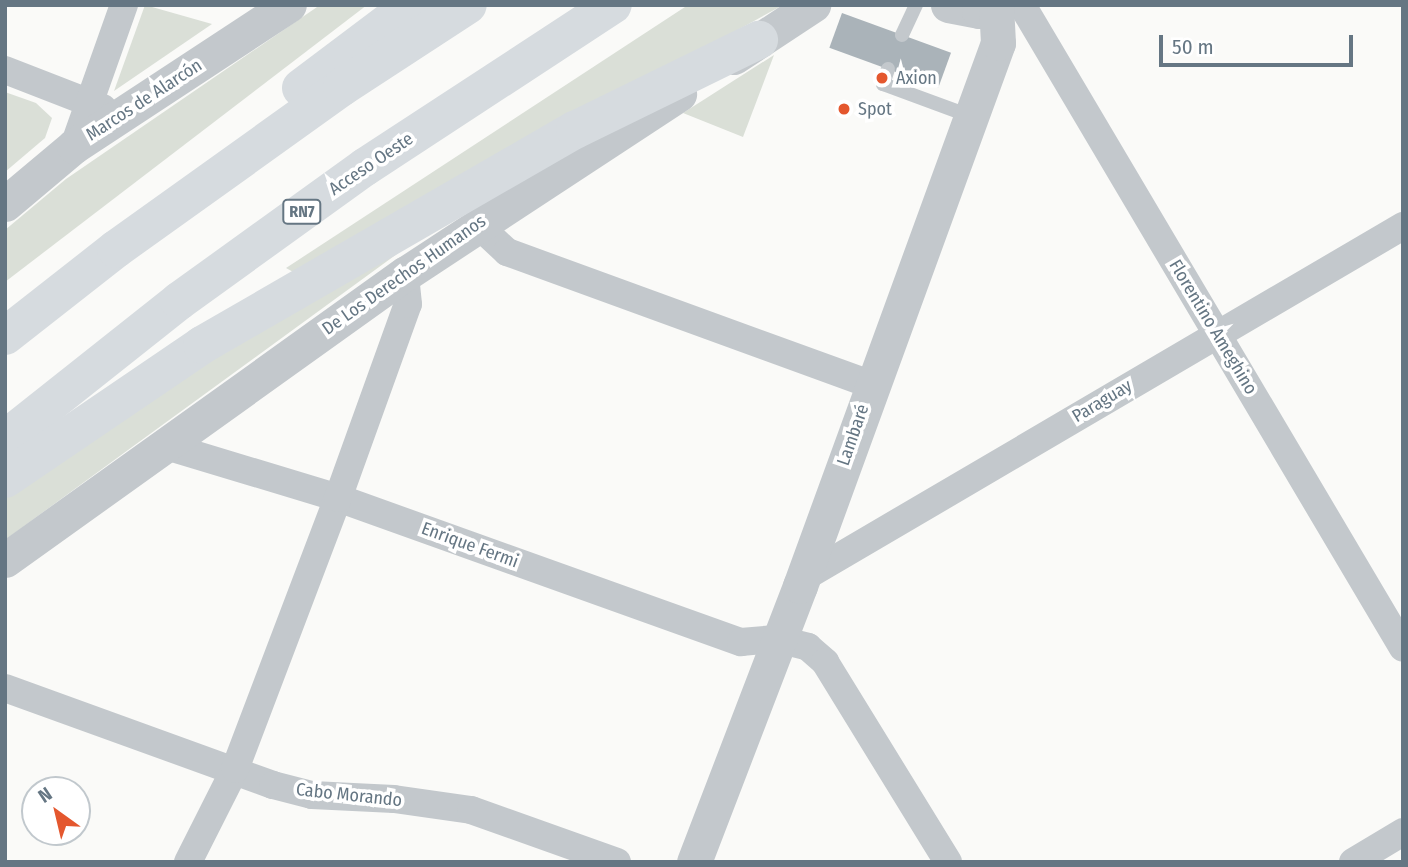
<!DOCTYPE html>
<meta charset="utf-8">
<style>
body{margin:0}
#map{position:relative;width:1408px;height:867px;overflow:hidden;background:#fafaf8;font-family:"Fira Sans Condensed",sans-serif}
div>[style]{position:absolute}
.green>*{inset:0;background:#dadfd7}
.building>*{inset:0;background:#aab3b9;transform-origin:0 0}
.service>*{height:14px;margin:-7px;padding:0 7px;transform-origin:7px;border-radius:7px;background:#c3c8cc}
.minor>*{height:28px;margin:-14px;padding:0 14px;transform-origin:14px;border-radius:14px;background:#c3c8cc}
.tertiary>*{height:35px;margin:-17.5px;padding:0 17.5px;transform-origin:17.5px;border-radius:17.5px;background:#c3c8cc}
.motorway>*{height:38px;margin:-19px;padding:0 19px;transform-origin:19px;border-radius:19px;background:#d6dbdf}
.dots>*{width:19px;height:19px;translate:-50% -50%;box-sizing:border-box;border:4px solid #fff;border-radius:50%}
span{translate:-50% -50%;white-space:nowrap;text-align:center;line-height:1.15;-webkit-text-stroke:7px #fff;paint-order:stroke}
.shield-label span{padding:2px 5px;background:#fff;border:2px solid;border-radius:5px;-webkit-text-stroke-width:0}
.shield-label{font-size:16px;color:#657683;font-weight:700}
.poi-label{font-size:18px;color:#657683}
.left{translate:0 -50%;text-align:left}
.street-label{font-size:18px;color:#657683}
.frame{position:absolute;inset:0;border:7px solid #657683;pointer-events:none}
.north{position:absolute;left:21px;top:776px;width:70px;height:70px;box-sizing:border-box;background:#fff;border:2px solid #c1c8cd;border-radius:50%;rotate:326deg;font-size:19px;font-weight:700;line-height:28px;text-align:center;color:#657683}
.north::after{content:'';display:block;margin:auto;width:24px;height:32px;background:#e4572e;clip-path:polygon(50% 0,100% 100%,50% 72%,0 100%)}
.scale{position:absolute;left:1159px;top:35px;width:194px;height:32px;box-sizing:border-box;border:4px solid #657683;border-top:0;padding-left:9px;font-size:21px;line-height:24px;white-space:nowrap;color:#657683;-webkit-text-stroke:5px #fff;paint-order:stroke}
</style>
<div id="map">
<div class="green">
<i style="clip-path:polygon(145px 5px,212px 24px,114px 91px)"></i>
<i style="clip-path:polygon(320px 5px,367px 5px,5px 282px,5px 230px,66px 179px)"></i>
<i style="clip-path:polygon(688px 5px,783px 5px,295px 273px,286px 268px)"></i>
<i style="clip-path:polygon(774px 55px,743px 137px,683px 113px)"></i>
<i style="clip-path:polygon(5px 92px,36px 103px,52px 118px,45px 138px,5px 172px)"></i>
<i style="clip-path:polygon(412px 243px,128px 450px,5px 540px,5px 496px,199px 361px)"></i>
</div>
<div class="building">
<i style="left:842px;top:13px;width:116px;height:37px;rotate:20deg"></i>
</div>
<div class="service">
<i style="left:902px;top:35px;width:33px;rotate:-65deg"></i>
<i style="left:888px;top:69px;width:16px;rotate:108deg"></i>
<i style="left:883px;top:84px;width:93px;rotate:20.2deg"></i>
</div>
<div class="minor">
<i style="left:1022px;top:5px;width:747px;rotate:59.35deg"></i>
<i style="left:5px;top:70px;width:105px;rotate:21.2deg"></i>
<i style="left:74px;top:146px;width:150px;rotate:-70.5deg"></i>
<i style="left:477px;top:224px;width:41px;rotate:43deg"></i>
<i style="left:507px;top:252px;width:386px;rotate:20deg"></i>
<i style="left:163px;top:445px;width:183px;rotate:16.8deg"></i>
<i style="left:338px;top:498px;width:428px;rotate:19.7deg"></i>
<i style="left:741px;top:642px;width:36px;rotate:-5deg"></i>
<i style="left:777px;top:639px;width:32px;rotate:14deg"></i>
<i style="left:808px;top:647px;width:23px;rotate:41deg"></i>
<i style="left:825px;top:662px;width:235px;rotate:58.4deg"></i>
<i style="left:803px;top:578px;width:696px;rotate:-30.4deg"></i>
<i style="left:5px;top:688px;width:285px;rotate:19.9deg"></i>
<i style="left:273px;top:785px;width:40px;rotate:14.4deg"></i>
<i style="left:312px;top:795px;width:82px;rotate:2.8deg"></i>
<i style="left:394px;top:799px;width:78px;rotate:8.1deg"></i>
<i style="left:471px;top:810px;width:155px;rotate:19.6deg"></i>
<i style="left:188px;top:862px;width:104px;rotate:-63.2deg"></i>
<i style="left:235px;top:769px;width:290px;rotate:-69.2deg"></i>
<i style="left:338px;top:498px;width:206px;rotate:-70.2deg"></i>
<i style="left:408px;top:304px;width:30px;rotate:-96deg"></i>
<i style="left:1353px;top:862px;width:58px;rotate:-31deg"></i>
</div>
<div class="tertiary">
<i style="left:948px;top:5px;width:32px;rotate:11deg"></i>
<i style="left:979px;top:11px;width:19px;rotate:-18deg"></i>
<i style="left:734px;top:57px;width:95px;rotate:-33.4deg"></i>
<i style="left:5px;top:204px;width:90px;rotate:-40deg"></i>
<i style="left:74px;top:146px;width:257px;rotate:-33.3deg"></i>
<i style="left:5px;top:560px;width:492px;rotate:-35.6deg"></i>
<i style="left:405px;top:274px;width:328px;rotate:-33.3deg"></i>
<i style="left:694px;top:862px;width:296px;rotate:-69deg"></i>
<i style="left:800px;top:586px;width:578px;rotate:-69.97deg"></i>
<i style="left:998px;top:43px;width:37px;rotate:-93deg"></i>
</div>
<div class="motorway">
<i style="left:301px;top:88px;width:138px;rotate:-37deg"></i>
<i style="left:5px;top:336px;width:141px;rotate:-38.1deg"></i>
<i style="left:116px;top:249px;width:278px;rotate:-35.6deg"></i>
<i style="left:342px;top:87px;width:150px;rotate:-33.1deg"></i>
<i style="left:5px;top:439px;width:222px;rotate:-38.4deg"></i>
<i style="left:179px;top:301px;width:229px;rotate:-35.8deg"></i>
<i style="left:365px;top:167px;width:296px;rotate:-33.2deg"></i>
<i style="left:5px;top:479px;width:238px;rotate:-34.2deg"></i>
<i style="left:202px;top:345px;width:431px;rotate:-30deg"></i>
<i style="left:575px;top:130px;width:205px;rotate:-26.1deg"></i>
</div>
<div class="dots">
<i style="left:882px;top:78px;background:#e4572e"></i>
<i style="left:844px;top:109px;background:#e4572e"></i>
</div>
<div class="shield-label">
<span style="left:302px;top:212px">RN7</span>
</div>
<div class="poi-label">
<span class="left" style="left:896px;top:78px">Axion</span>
<span class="left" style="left:858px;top:109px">Spot</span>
</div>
<div class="street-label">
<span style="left:144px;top:100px;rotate:-33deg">Marcos de Alarcón</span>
<span style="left:371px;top:164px;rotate:-34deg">Acceso Oeste</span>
<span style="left:404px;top:275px;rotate:-35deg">De Los Derechos Humanos</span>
<span style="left:1213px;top:327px;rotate:59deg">Florentino Ameghino</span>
<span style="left:1102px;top:401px;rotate:-31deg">Paraguay</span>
<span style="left:853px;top:435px;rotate:-71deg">Lambaré</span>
<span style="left:470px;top:545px;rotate:20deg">Enrique Fermi</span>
<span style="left:349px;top:795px;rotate:6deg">Cabo Morando</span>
</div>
<div class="frame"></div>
<div class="north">N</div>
<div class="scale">50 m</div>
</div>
